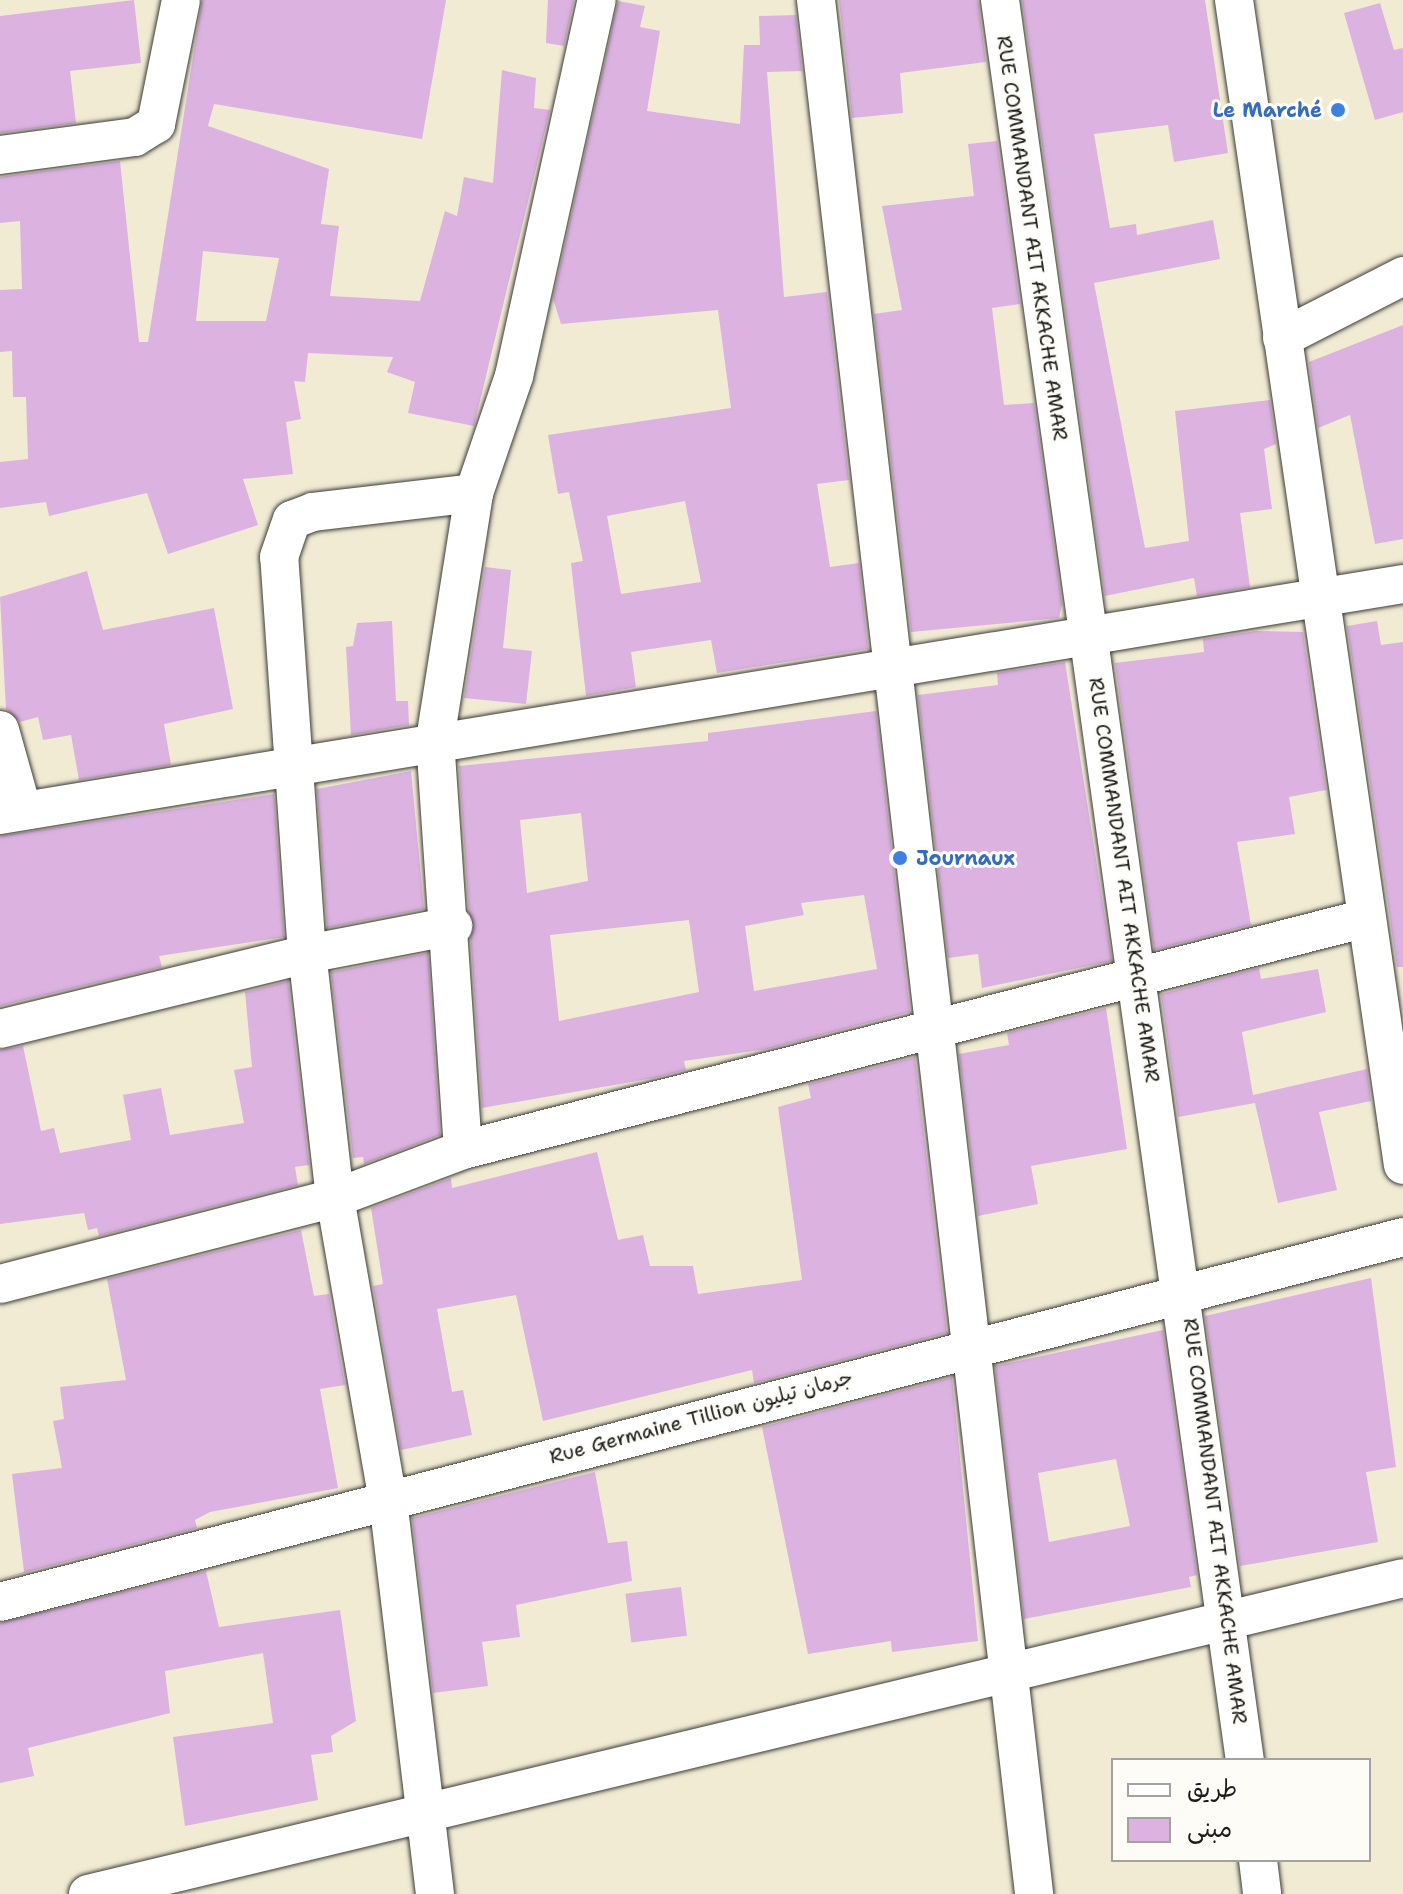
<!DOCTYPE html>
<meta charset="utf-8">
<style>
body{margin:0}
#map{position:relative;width:1403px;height:1894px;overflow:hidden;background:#f1ebd4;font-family:"Shantell Sans","Playpen Sans Arabic",sans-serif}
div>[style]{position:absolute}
.building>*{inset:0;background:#dcb2e0;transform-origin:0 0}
.roads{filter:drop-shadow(0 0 2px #3c3b38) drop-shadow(0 0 2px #3c3b38)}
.street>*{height:38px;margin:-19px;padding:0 19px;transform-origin:19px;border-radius:19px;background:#fff}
.dots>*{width:22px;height:22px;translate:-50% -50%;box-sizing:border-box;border:4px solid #fdfcf7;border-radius:50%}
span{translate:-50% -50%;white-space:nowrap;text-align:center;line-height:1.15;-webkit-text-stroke:6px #fdfcf7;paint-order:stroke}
.shop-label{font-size:20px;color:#366cbe;font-weight:700}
.right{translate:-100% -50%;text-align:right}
.left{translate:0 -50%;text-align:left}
.street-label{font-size:20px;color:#1c1c1c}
.legend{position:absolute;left:1111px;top:1758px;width:260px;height:104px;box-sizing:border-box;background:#fdfcf7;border:2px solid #a3a29f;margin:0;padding:10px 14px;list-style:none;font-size:24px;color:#1c1c1c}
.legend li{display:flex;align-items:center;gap:16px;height:40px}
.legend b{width:40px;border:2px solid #a3a29f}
</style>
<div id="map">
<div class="building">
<i style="clip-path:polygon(134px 0,141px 63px,70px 71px,76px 123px,0 133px,0 16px)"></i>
<i style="clip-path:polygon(evenodd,202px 0,446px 0,422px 139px,214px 104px,208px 126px,329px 169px,321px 224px,339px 226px,330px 296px,420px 301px,445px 211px,457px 216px,464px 177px,493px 183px,502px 70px,536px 78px,534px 108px,550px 110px,474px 426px,408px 413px,415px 382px,387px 372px,393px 357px,308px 353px,305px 382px,294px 381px,301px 419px,286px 422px,293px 474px,243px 479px,258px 525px,168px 554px,147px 493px,49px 516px,46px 502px,0 508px,0 462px,28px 459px,26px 397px,13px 397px,12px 351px,0 352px,0 290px,22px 289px,20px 221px,0 223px,0 177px,120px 161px,139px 342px,148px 342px,202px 0,203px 251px,279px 258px,266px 321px,196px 321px,203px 251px)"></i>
<i style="clip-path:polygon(548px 0,574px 0,564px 46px,546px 43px)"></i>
<i style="clip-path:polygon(839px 0,978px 0,986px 62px,900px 73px,903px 113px,852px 118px)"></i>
<i style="clip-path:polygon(1022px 0,1205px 0,1228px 153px,1174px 162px,1168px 125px,1094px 134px,1110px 228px,1136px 224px,1137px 235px,1213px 220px,1220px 259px,1094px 283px,1145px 548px,1189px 541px,1175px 411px,1270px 400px,1276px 444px,1264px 449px,1272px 509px,1240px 513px,1250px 587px,1197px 596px,1194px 578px,1105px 596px)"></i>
<i style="clip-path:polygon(evenodd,618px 1px,645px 6px,640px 27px,660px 31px,647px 111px,740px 124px,744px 45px,760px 45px,759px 16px,796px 15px,802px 71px,767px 72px,784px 297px,827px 292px,849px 480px,817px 484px,830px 567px,859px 563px,868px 649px,717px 673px,711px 640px,631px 652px,636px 687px,586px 696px,571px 563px,583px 561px,569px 492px,558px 494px,548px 435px,731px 408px,718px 310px,561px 324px,553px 299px,618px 1px,685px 501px,701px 582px,621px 594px,607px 516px,685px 501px)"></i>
<i style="clip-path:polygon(1380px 3px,1394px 50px,1403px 48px,1403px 112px,1375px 120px,1344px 13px)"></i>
<i style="clip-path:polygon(997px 141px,1020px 304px,992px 308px,1004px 405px,1034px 403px,1062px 604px,1059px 618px,911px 632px,874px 314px,902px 310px,882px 206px,974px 196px,968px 144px)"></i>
<i style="clip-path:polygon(1403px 325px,1403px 539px,1375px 544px,1350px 415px,1318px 428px,1309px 362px)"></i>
<i style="clip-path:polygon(485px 567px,511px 570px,503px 648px,532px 651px,526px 704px,464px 698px)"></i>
<i style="clip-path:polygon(87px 571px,103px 630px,214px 608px,233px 709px,164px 724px,171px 765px,79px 780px,71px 735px,43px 740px,38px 717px,20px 722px,6px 709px,0 597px)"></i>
<i style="clip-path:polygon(392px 621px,396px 701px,408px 701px,409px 725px,351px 735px,346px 647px,353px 646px,357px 623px)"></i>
<i style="clip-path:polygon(1377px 621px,1381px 645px,1403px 642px,1403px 967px,1397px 967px,1347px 626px)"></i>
<i style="clip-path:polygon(1256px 631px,1303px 632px,1326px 790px,1289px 797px,1295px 834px,1237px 842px,1251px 925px,1154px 950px,1115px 663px,1204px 652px,1203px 639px)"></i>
<i style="clip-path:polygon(1065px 662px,1112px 961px,982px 988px,978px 954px,948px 958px,918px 695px,998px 685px,997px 673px)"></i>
<i style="clip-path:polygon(evenodd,876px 711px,910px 1012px,768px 1049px,684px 1061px,686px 1070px,654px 1078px,482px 1108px,459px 766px,708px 741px,708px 733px,876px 711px,581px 813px,588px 881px,527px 893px,520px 820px,581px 813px,876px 711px,864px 895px,877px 969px,754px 991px,745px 926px,804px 915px,801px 903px,864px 895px,876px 711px,689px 920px,699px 992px,559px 1021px,550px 935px,689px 920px)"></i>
<i style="clip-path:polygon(411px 771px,424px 909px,327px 928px,317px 789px)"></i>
<i style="clip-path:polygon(274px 794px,284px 937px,159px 956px,162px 967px,0 1006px,0 836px)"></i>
<i style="clip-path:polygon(428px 953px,440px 1135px,364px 1164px,363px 1157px,353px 1158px,331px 972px)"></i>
<i style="clip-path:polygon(1259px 968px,1261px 979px,1318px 969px,1326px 1012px,1242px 1032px,1253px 1095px,1367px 1069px,1371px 1101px,1319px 1112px,1337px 1190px,1278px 1203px,1255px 1103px,1178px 1117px,1161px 994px)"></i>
<i style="clip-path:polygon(288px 981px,309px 1165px,295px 1167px,298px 1185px,99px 1236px,97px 1228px,88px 1230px,84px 1213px,0 1224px,0 1050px,23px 1046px,41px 1131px,54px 1128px,60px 1153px,131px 1140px,123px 1095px,161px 1088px,170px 1135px,244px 1123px,234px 1070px,252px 1067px,245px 992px)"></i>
<i style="clip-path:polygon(1106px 1008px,1127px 1149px,1031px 1166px,1038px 1204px,978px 1216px,959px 1054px,1009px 1045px,1007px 1033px)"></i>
<i style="clip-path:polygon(915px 1057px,947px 1333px,754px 1383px,752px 1370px,543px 1421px,516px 1295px,437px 1309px,452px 1392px,463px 1390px,472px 1435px,401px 1450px,373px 1286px,383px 1284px,371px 1208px,451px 1178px,452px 1188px,597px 1152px,618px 1240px,643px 1235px,650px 1266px,693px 1266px,698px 1294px,802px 1280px,778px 1107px,811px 1098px,808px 1084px)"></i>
<i style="clip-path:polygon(301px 1230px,314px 1296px,329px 1294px,345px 1385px,320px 1389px,338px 1488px,210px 1512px,195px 1520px,197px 1528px,0 1579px,24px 1572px,12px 1474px,62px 1468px,53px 1421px,64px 1419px,60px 1387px,126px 1380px,107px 1279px)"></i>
<i style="clip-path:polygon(1371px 1278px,1396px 1467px,1366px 1472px,1378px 1542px,1240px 1566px,1205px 1316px)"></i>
<i style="clip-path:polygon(evenodd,1163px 1330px,1197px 1575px,1189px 1577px,1191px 1587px,1024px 1619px,995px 1366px,1163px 1330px,1116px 1459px,1130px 1526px,1049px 1542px,1038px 1473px,1116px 1459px)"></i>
<i style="clip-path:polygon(952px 1377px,978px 1641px,892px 1652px,891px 1641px,808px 1654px,762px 1427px)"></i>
<i style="clip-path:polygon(595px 1472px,608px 1543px,627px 1541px,632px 1581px,516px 1605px,520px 1637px,482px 1642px,488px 1686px,433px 1693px,412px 1518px)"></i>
<i style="clip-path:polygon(206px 1571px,219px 1627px,340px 1610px,356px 1721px,331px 1736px,333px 1752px,311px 1755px,318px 1800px,185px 1826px,173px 1737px,273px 1723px,263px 1653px,165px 1671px,170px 1713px,28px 1748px,34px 1776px,0 1783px,0 1623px)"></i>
<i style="left:681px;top:1587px;width:49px;height:56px;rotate:83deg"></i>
</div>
<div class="roads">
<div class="street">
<i style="left:816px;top:0;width:1907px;rotate:83.43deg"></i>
<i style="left:1000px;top:0;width:1777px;rotate:82.08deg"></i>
<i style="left:1234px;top:0;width:1177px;rotate:81.75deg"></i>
<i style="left:0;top:155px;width:136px;rotate:-7.6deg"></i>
<i style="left:135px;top:137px;width:25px;rotate:-32deg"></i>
<i style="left:156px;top:124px;width:126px;rotate:-78.6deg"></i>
<i style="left:1282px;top:338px;width:136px;rotate:-27.1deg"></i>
<i style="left:0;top:730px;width:82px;rotate:74.4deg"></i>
<i style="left:0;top:815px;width:1422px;rotate:-9.35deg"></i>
<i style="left:0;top:1029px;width:316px;rotate:-13.7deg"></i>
<i style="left:307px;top:954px;width:149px;rotate:-10.9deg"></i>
<i style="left:463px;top:1150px;width:411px;rotate:-93.9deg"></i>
<i style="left:435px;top:740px;width:250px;rotate:-81deg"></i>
<i style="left:474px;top:493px;width:124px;rotate:-71.1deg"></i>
<i style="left:514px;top:376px;width:385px;rotate:-77.6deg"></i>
<i style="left:0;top:1284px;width:346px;rotate:-14.4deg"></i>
<i style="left:335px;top:1198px;width:137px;rotate:-20.6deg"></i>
<i style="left:463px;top:1150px;width:929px;rotate:-14.4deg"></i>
<i style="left:0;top:1602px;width:1450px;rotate:-14.58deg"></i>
<i style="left:1258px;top:1860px;width:34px;rotate:83deg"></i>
<i style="left:88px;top:1894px;width:1352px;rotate:-13.51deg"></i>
<i style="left:435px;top:1894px;width:396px;rotate:-96.8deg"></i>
<i style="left:388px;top:1501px;width:308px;rotate:-99.9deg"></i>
<i style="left:335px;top:1198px;width:246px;rotate:-96.5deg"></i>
<i style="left:307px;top:954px;width:398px;rotate:-94deg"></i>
<i style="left:279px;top:557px;width:39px;rotate:-71deg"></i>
<i style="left:292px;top:520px;width:22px;rotate:-21deg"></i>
<i style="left:313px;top:512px;width:162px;rotate:-6.7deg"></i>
</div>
</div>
<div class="dots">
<i style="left:1338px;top:110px;background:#3f7fe0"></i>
<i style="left:900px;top:858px;background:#3f7fe0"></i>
</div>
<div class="shop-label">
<span class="right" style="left:1322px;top:110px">Le Marché</span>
<span class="left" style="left:916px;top:858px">Journaux</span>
</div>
<div class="street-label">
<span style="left:1032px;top:238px;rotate:82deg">RUE COMMANDANT AIT AKKACHE AMAR</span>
<span style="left:1124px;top:880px;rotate:82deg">RUE COMMANDANT AIT AKKACHE AMAR</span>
<span style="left:701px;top:1417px;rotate:-15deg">Rue Germaine Tillion جرمان تيليون</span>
<span style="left:1215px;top:1521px;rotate:83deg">RUE COMMANDANT AIT AKKACHE AMAR</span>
</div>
<ul class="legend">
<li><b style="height:10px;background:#fff"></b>طريق</li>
<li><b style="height:22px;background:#dcb2e0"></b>مبنى</li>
</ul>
</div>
